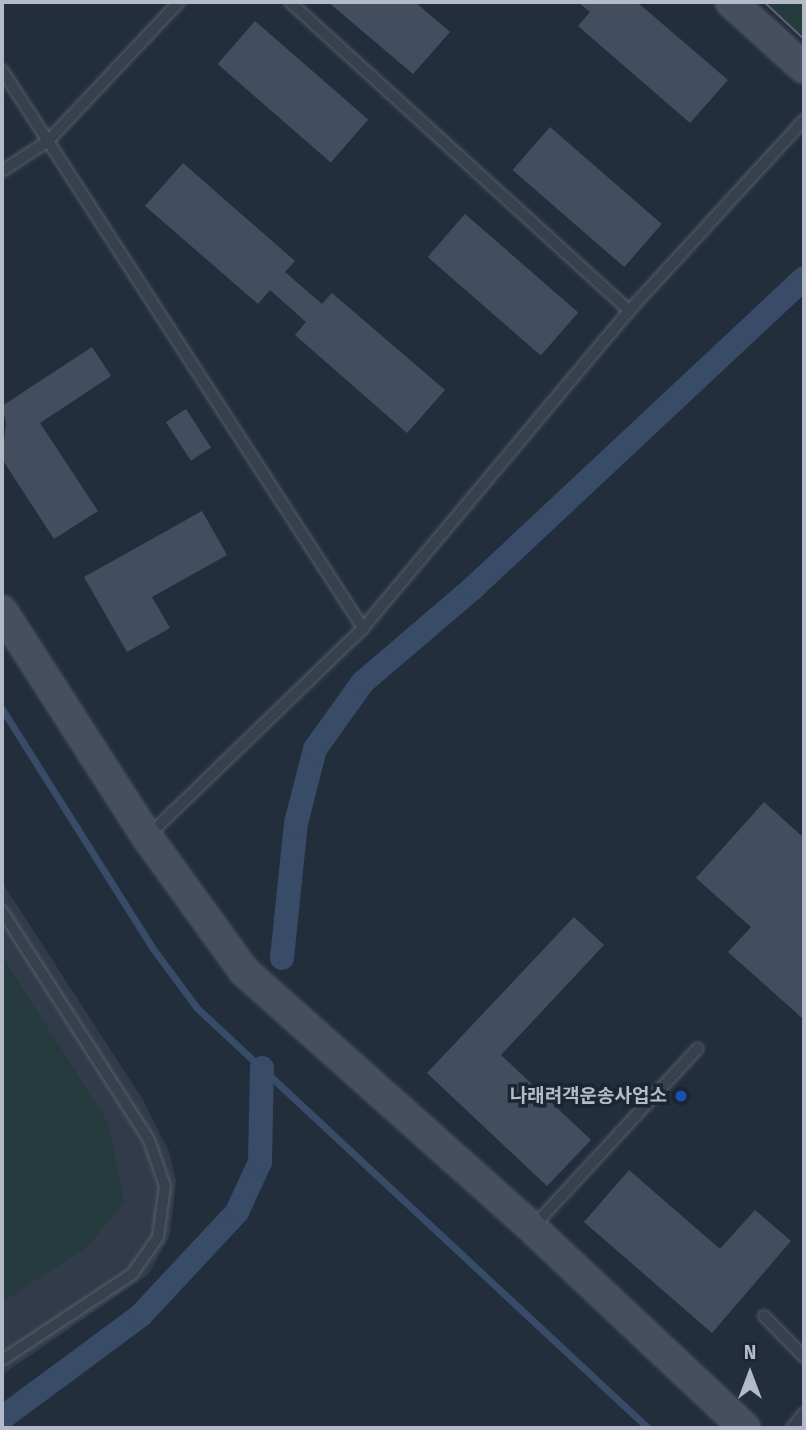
<!DOCTYPE html>
<meta charset="utf-8">
<style>
body{margin:0}
#map{position:relative;width:806px;height:1430px;overflow:hidden;background:#232e3d;font-family:"Fira Sans","Noto Sans KR",sans-serif}
div>[style]{position:absolute}
.airport>*{inset:0;background:#313b4a}
.green>*{inset:0;background:#253b3e}
.stream>*{height:7px;margin:-3.5px;padding:0 3.5px;transform-origin:3.5px;border-radius:3.5px;background:#384b67}
.canal>*{height:24px;margin:-12px;padding:0 12px;transform-origin:12px;border-radius:12px;background:#384b67}
.building>*{inset:0;background:#424e5f;transform-origin:0 0}
.roads{filter:drop-shadow(0 0 2px #555e6b) drop-shadow(0 0 2px #555e6b)}
.lane>*{height:10px;margin:-5px;padding:0 5px;transform-origin:5px;border-radius:5px;background:#37404d}
.secondary>*{height:28px;margin:-14px;padding:0 14px;transform-origin:14px;border-radius:14px;background:#454f60}
.tram>*{height:2px;margin:-1px;padding:0 1px;transform-origin:1px;border-radius:1px;background:#596474}
.dots>*{width:19px;height:19px;translate:-50% -50%;box-sizing:border-box;border:4px solid #1c2532;border-radius:50%}
span{translate:-50% -50%;white-space:nowrap;text-align:center;line-height:1.15;-webkit-text-stroke:7px #1c2532;paint-order:stroke}
.poi-label{font-size:19px;color:#b3bbc8;font-weight:700}
.right{translate:-100% -50%;text-align:right}
.frame{position:absolute;inset:0;border:4px solid #b3bbc8;pointer-events:none}
.north{position:absolute;left:715px;top:1339px;width:70px;height:70px;-webkit-text-stroke:5px #1c2532;paint-order:stroke;rotate:0deg;font-size:19px;font-weight:700;line-height:28px;text-align:center;color:#b3bbc8}
.north::after{content:'';display:block;margin:auto;width:24px;height:32px;background:#b3bbc8;clip-path:polygon(50% 0,100% 100%,50% 72%,0 100%)}
</style>
<div id="map">
<div class="airport">
<i style="clip-path:polygon(2px 882px,143px 1100px,169px 1151px,176px 1180px,170px 1235px,149px 1274px,2px 1375px)"></i>
</div>
<div class="green">
<i style="clip-path:polygon(763px 2px,804px 2px,804px 41px)"></i>
<i style="clip-path:polygon(2px 956px,108px 1123px,124px 1203px,87px 1247px,2px 1302px)"></i>
</div>
<div class="stream">
<i style="left:2px;top:709px;width:285px;rotate:57.8deg"></i>
<i style="left:154px;top:950px;width:72px;rotate:53.4deg"></i>
<i style="left:197px;top:1008px;width:616px;rotate:42.96deg"></i>
</div>
<div class="canal">
<i style="left:282px;top:958px;width:136px;rotate:-84.1deg"></i>
<i style="left:296px;top:823px;width:76px;rotate:-75.6deg"></i>
<i style="left:315px;top:749px;width:82px;rotate:-54.4deg"></i>
<i style="left:363px;top:682px;width:145px;rotate:-40.5deg"></i>
<i style="left:473px;top:588px;width:453px;rotate:-43.1deg"></i>
<i style="left:2px;top:1418px;width:173px;rotate:-36.5deg"></i>
<i style="left:141px;top:1315px;width:141px;rotate:-47deg"></i>
<i style="left:237px;top:1212px;width:55px;rotate:-65.3deg"></i>
<i style="left:260px;top:1162px;width:94px;rotate:-88.8deg"></i>
</div>
<div class="building">
<i style="clip-path:polygon(328px 2px,415px 2px,450px 32px,413px 74px)"></i>
<i style="clip-path:polygon(578px 2px,637px 2px,728px 80px,690px 123px,578px 26px,590px 12px)"></i>
<i style="left:255px;top:21px;width:150px;height:57px;rotate:41deg"></i>
<i style="left:550px;top:127px;width:148px;height:57px;rotate:41deg"></i>
<i style="clip-path:polygon(183px 163px,295px 261px,285px 272px,322px 304px,332px 293px,445px 390px,407px 433px,295px 335px,306px 322px,270px 290px,258px 304px,145px 206px)"></i>
<i style="left:465px;top:214px;width:150px;height:57px;rotate:41deg"></i>
<i style="clip-path:polygon(92px 347px,111px 376px,40px 423px,98px 511px,54px 539px,2px 459px,6px 423px,2px 406px)"></i>
<i style="left:186px;top:409px;width:46px;height:24px;rotate:57deg"></i>
<i style="clip-path:polygon(202px 511px,227px 555px,152px 597px,170px 628px,127px 652px,84px 577px)"></i>
<i style="clip-path:polygon(764px 802px,804px 838px,802px 1018px,728px 952px,751px 927px,696px 878px)"></i>
<i style="clip-path:polygon(574px 917px,604px 945px,501px 1055px,591px 1140px,547px 1186px,427px 1073px)"></i>
<i style="clip-path:polygon(629px 1170px,720px 1249px,755px 1210px,791px 1241px,712px 1333px,584px 1222px)"></i>
</div>
<div class="roads">
<div class="lane">
<i style="left:290px;top:2px;width:459px;rotate:42.3deg"></i>
<i style="left:2px;top:70px;width:665px;rotate:57.1deg"></i>
<i style="left:2px;top:171px;width:55px;rotate:-33.1deg"></i>
<i style="left:48px;top:141px;width:191px;rotate:-46.7deg"></i>
<i style="left:150px;top:834px;width:296px;rotate:-44deg"></i>
<i style="left:363px;top:628px;width:414px;rotate:-50deg"></i>
<i style="left:629px;top:311px;width:259px;rotate:-47.5deg"></i>
<i style="left:2px;top:911px;width:272px;rotate:57.3deg"></i>
<i style="left:149px;top:1140px;width:49px;rotate:70.8deg"></i>
<i style="left:165px;top:1186px;width:51px;rotate:97.8deg"></i>
<i style="left:158px;top:1237px;width:45px;rotate:125.1deg"></i>
<i style="left:132px;top:1274px;width:156px;rotate:146.5deg"></i>
<i style="left:533px;top:1227px;width:243px;rotate:-47.3deg"></i>
<i style="left:764px;top:1316px;width:57px;rotate:45.7deg"></i>
<i style="left:792px;top:1428px;width:19px;rotate:-51deg"></i>
</div>
<div class="secondary">
<i style="left:731px;top:2px;width:98px;rotate:42.1deg"></i>
<i style="left:2px;top:611px;width:269px;rotate:57.3deg"></i>
<i style="left:147px;top:837px;width:165px;rotate:54.1deg"></i>
<i style="left:244px;top:971px;width:386px;rotate:41.7deg"></i>
<i style="left:532px;top:1228px;width:292px;rotate:43.2deg"></i>
</div>
</div>
<div class="tram">
<i style="left:764px;top:2px;width:54px;rotate:42.8deg"></i>
</div>
<div class="dots">
<i style="left:681px;top:1096px;background:#1a4fb4"></i>
</div>
<div class="poi-label">
<span class="right" style="left:667px;top:1096px">나래려객운송사업소</span>
</div>
<div class="frame"></div>
<div class="north">N</div>
</div>
